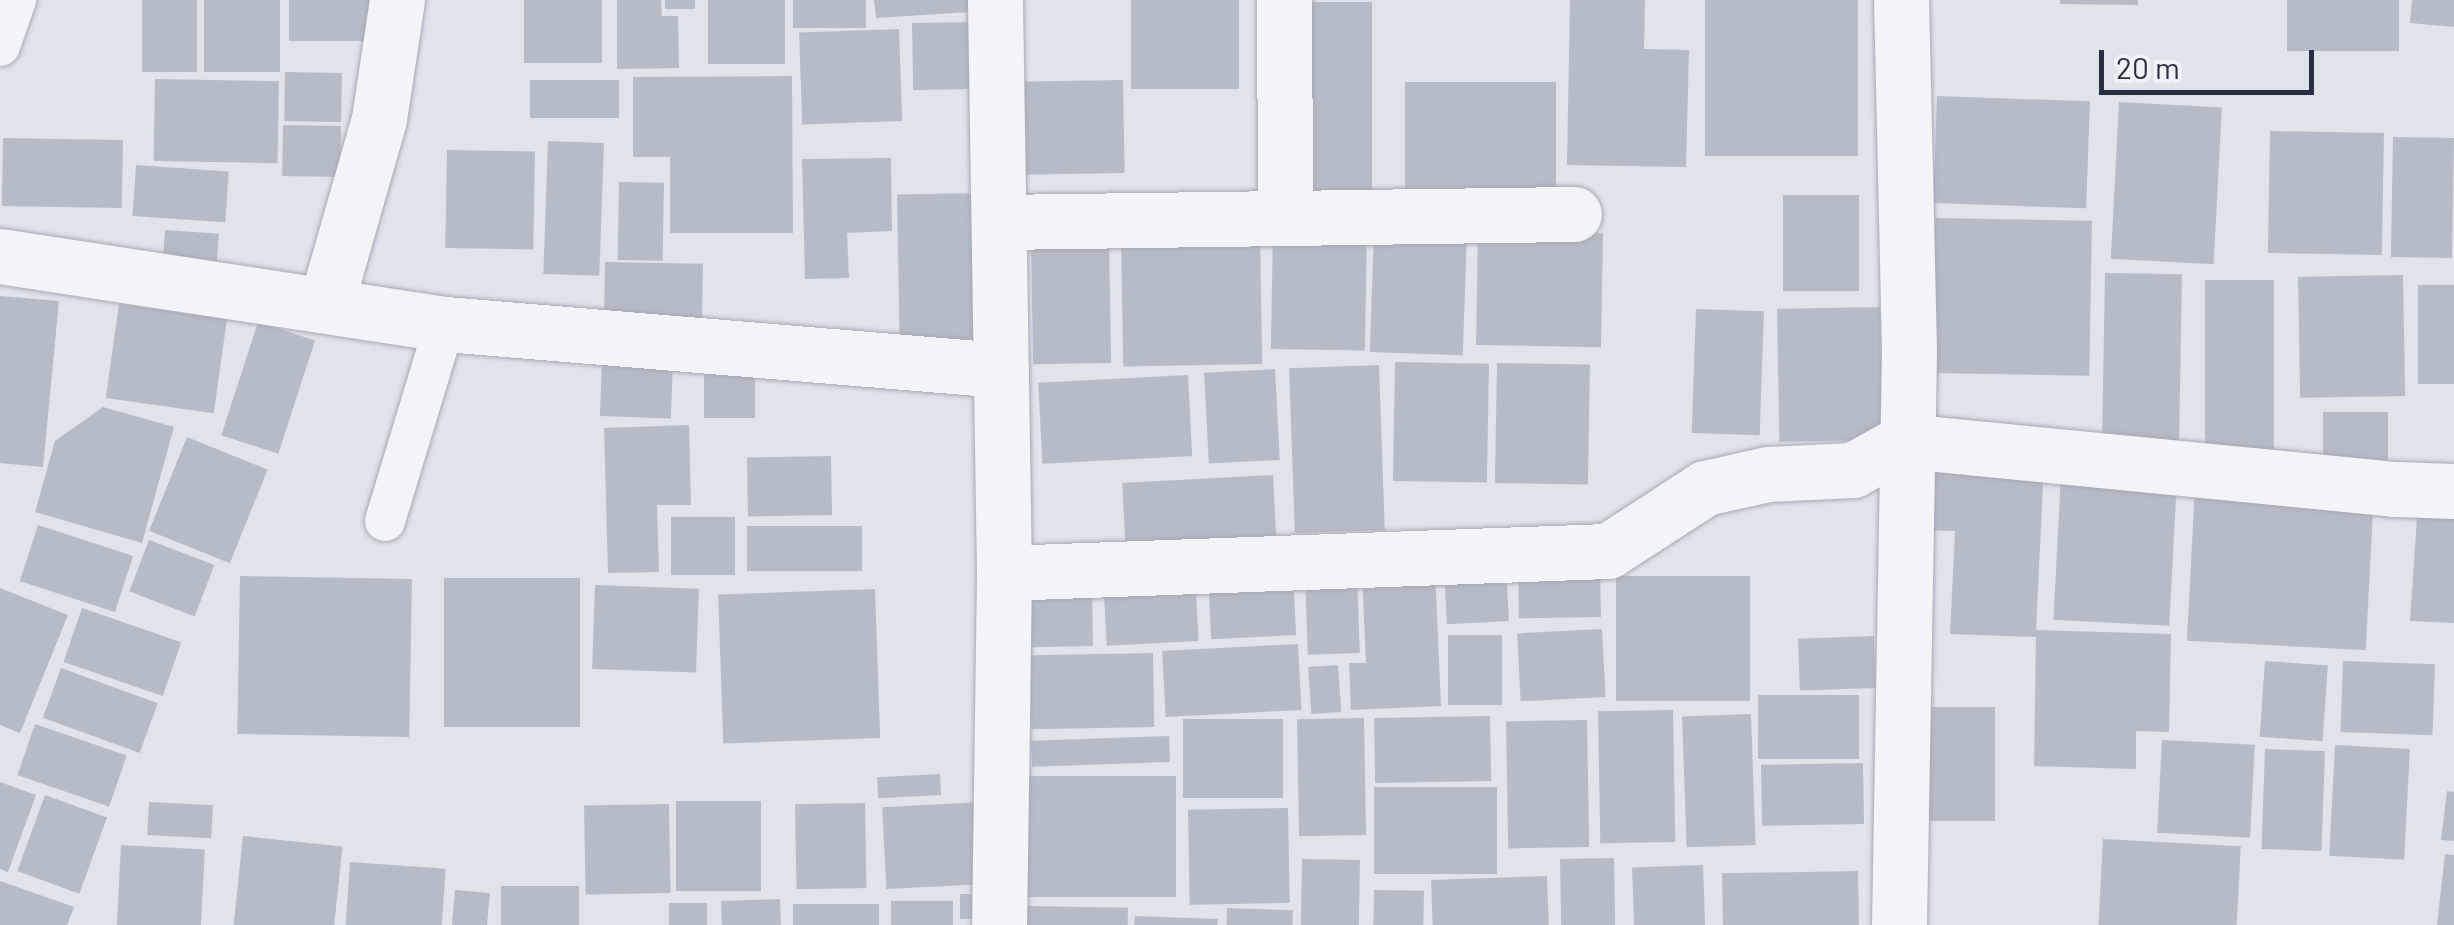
<!DOCTYPE html>
<style>
body{margin:0}
#map{position:relative;width:2454px;height:925px;overflow:hidden;background:#dfe3ea;font-family:Barlow,sans-serif}
div>[style]{position:absolute}
.building>*{inset:0;background:#b6bcc7;transform-origin:0 0}
.roads{filter:drop-shadow(0 0 2px #a4aab4) drop-shadow(0 0 2px #a4aab4)}
.lane>*{height:40px;margin:-20px;padding:0 20px;transform-origin:20px;border-radius:20px;background:#f3f4f8}
.street>*{height:55px;margin:-27.5px;padding:0 27.5px;transform-origin:27.5px;border-radius:27.5px;background:#f3f4f8}
span{translate:-50% -50%;white-space:nowrap;text-align:center;line-height:1.15;-webkit-text-stroke:9px #eff2f7;paint-order:stroke}
.scale{position:absolute;left:2099px;top:50px;width:215px;height:45px;box-sizing:border-box;border:5px solid #273042;border-top:0;padding-left:12px;font-size:30px;line-height:35px;white-space:nowrap;color:#273042;-webkit-text-stroke:8px #eff2f7;paint-order:stroke}
</style>
<div id="map">
<div class="building">
<i style="left:142px;top:0;width:55px;height:72px"></i>
<i style="left:204px;top:0;width:76px;height:72px"></i>
<i style="left:289px;top:0;width:83px;height:41px"></i>
<i style="left:524px;top:0;width:78px;height:63px"></i>
<i style="clip-path:polygon(617px 0,661px 0,662px 16px,678px 16px,679px 68px,617px 69px)"></i>
<i style="left:665px;top:0;width:30px;height:9px"></i>
<i style="left:708px;top:0;width:77px;height:64px"></i>
<i style="left:793px;top:0;width:73px;height:28px"></i>
<i style="clip-path:polygon(874px 0,969px 0,969px 12px,876px 18px)"></i>
<i style="left:1131px;top:0;width:108px;height:89px"></i>
<i style="clip-path:polygon(1570px 0,1645px 0,1644px 49px,1689px 50px,1686px 167px,1567px 165px)"></i>
<i style="left:1705px;top:0;width:153px;height:156px"></i>
<i style="clip-path:polygon(2060px 0,2138px 0,2138px 5px,2060px 4px)"></i>
<i style="left:2287px;top:0;width:112px;height:51px"></i>
<i style="clip-path:polygon(2412px 0,2454px 0,2454px 27px,2410px 23px)"></i>
<i style="left:1295px;top:2px;width:77px;height:191px"></i>
<i style="left:975px;top:22px;width:67px;height:63px;rotate:89deg"></i>
<i style="left:899px;top:29px;width:92px;height:100px;rotate:88deg"></i>
<i style="left:285px;top:72px;width:57px;height:49px;rotate:1deg"></i>
<i style="clip-path:polygon(792px 76px,793px 233px,670px 233px,670px 157px,633px 157px,633px 77px)"></i>
<i style="left:155px;top:79px;width:124px;height:82px;rotate:1deg"></i>
<i style="left:619px;top:80px;width:38px;height:89px;rotate:90deg"></i>
<i style="left:1123px;top:80px;width:93px;height:108px;rotate:89deg"></i>
<i style="left:1405px;top:82px;width:151px;height:116px"></i>
<i style="left:1937px;top:96px;width:153px;height:107px;rotate:2deg"></i>
<i style="left:2119px;top:102px;width:103px;height:157px;rotate:3deg"></i>
<i style="left:283px;top:125px;width:58px;height:51px;rotate:1deg"></i>
<i style="left:2270px;top:131px;width:114px;height:122px;rotate:1deg"></i>
<i style="left:2393px;top:137px;width:61px;height:120px;rotate:1deg"></i>
<i style="left:3px;top:138px;width:120px;height:68px;rotate:1deg"></i>
<i style="left:548px;top:141px;width:56px;height:133px;rotate:2deg"></i>
<i style="left:447px;top:150px;width:88px;height:98px;rotate:1deg"></i>
<i style="clip-path:polygon(891px 158px,892px 231px,847px 233px,849px 278px,805px 279px,802px 159px)"></i>
<i style="left:136px;top:165px;width:93px;height:51px;rotate:4deg"></i>
<i style="left:619px;top:182px;width:45px;height:78px;rotate:1deg"></i>
<i style="left:981px;top:193px;width:146px;height:84px;rotate:89deg"></i>
<i style="left:1783px;top:195px;width:76px;height:96px"></i>
<i style="left:1935px;top:218px;width:157px;height:155px;rotate:1deg"></i>
<i style="left:1273px;top:228px;width:94px;height:121px;rotate:1deg"></i>
<i style="left:165px;top:230px;width:54px;height:33px;rotate:4deg"></i>
<i style="left:1374px;top:231px;width:93px;height:121px;rotate:2deg"></i>
<i style="left:1478px;top:231px;width:125px;height:114px;rotate:1deg"></i>
<i style="left:1260px;top:236px;width:128px;height:139px;rotate:89deg"></i>
<i style="left:1109px;top:240px;width:123px;height:78px;rotate:89deg"></i>
<i style="left:605px;top:262px;width:98px;height:60px;rotate:1deg"></i>
<i style="left:2105px;top:273px;width:77px;height:180px;rotate:1deg"></i>
<i style="left:2403px;top:275px;width:121px;height:105px;rotate:89deg"></i>
<i style="left:2205px;top:280px;width:69px;height:186px"></i>
<i style="left:2418px;top:285px;width:36px;height:99px"></i>
<i style="clip-path:polygon(0 296px,59px 301px,43px 467px,0 463px)"></i>
<i style="left:119px;top:304px;width:109px;height:95px;rotate:8deg"></i>
<i style="left:1880px;top:307px;width:133px;height:103px;rotate:89deg"></i>
<i style="left:1696px;top:309px;width:68px;height:124px;rotate:2deg"></i>
<i style="left:258px;top:322px;width:60px;height:119px;rotate:18deg"></i>
<i style="left:602px;top:357px;width:71px;height:59px;rotate:2deg"></i>
<i style="left:1395px;top:362px;width:94px;height:119px;rotate:1deg"></i>
<i style="left:1497px;top:363px;width:93px;height:120px;rotate:1deg"></i>
<i style="left:1379px;top:365px;width:165px;height:90px;rotate:88deg"></i>
<i style="left:1275px;top:369px;width:91px;height:71px;rotate:87deg"></i>
<i style="left:704px;top:372px;width:51px;height:46px"></i>
<i style="left:1188px;top:375px;width:81px;height:150px;rotate:87deg"></i>
<i style="clip-path:polygon(103px 407px,174px 427px,142px 543px,35px 512px,55px 441px)"></i>
<i style="left:2323px;top:412px;width:65px;height:58px"></i>
<i style="clip-path:polygon(689px 425px,691px 505px,657px 505px,659px 572px,608px 573px,604px 428px)"></i>
<i style="left:187px;top:437px;width:87px;height:101px;rotate:22deg"></i>
<i style="left:831px;top:456px;width:59px;height:84px;rotate:89deg"></i>
<i style="clip-path:polygon(1922px 460px,2044px 465px,2036px 630px,2171px 634px,2169px 732px,2136px 731px,2136px 769px,2034px 766px,2036px 637px,1950px 634px,1955px 531px,1918px 530px)"></i>
<i style="left:1273px;top:475px;width:80px;height:151px;rotate:87deg"></i>
<i style="left:2061px;top:475px;width:116px;height:145px;rotate:3deg"></i>
<i style="left:2195px;top:487px;width:179px;height:154px;rotate:3deg"></i>
<i style="clip-path:polygon(2418px 502px,2454px 504px,2454px 623px,2410px 621px)"></i>
<i style="left:735px;top:517px;width:58px;height:64px;rotate:90deg"></i>
<i style="left:38px;top:525px;width:100px;height:59px;rotate:18deg"></i>
<i style="left:862px;top:526px;width:45px;height:115px;rotate:90deg"></i>
<i style="left:149px;top:540px;width:70px;height:55px;rotate:21deg"></i>
<i style="left:1600px;top:562px;width:55px;height:82px;rotate:89deg"></i>
<i style="left:1506px;top:566px;width:55px;height:62px;rotate:87deg"></i>
<i style="clip-path:polygon(1435px 571px,1441px 706px,1351px 710px,1349px 663px,1366px 663px,1362px 575px)"></i>
<i style="left:1195px;top:573px;width:68px;height:92px;rotate:87deg"></i>
<i style="left:1357px;top:573px;width:80px;height:52px;rotate:88deg"></i>
<i style="left:1293px;top:575px;width:60px;height:85px;rotate:87deg"></i>
<i style="left:240px;top:576px;width:172px;height:158px;rotate:1deg"></i>
<i style="left:1750px;top:576px;width:125px;height:134px;rotate:90deg"></i>
<i style="left:580px;top:578px;width:149px;height:136px;rotate:90deg"></i>
<i style="left:595px;top:585px;width:104px;height:84px;rotate:2deg"></i>
<i style="clip-path:polygon(0 588px,68px 615px,20px 733px,0 725px)"></i>
<i style="left:875px;top:589px;width:149px;height:157px;rotate:88deg"></i>
<i style="left:1092px;top:590px;width:56px;height:65px;rotate:89deg"></i>
<i style="left:82px;top:608px;width:105px;height:57px;rotate:19deg"></i>
<i style="left:1602px;top:629px;width:68px;height:85px;rotate:87deg"></i>
<i style="left:1448px;top:635px;width:54px;height:70px"></i>
<i style="left:1874px;top:636px;width:52px;height:76px;rotate:88deg"></i>
<i style="left:1298px;top:644px;width:66px;height:136px;rotate:87deg"></i>
<i style="left:1153px;top:653px;width:74px;height:123px;rotate:89deg"></i>
<i style="left:2265px;top:661px;width:63px;height:76px;rotate:4deg"></i>
<i style="left:2343px;top:661px;width:92px;height:71px;rotate:2deg"></i>
<i style="left:1338px;top:665px;width:47px;height:30px;rotate:86deg"></i>
<i style="left:61px;top:668px;width:103px;height:53px;rotate:20deg"></i>
<i style="left:1758px;top:695px;width:101px;height:64px"></i>
<i style="left:1917px;top:707px;width:78px;height:114px"></i>
<i style="left:1673px;top:710px;width:132px;height:75px;rotate:89deg"></i>
<i style="left:1751px;top:714px;width:131px;height:69px;rotate:88deg"></i>
<i style="left:1490px;top:716px;width:65px;height:116px;rotate:89deg"></i>
<i style="left:1364px;top:718px;width:117px;height:67px;rotate:89deg"></i>
<i style="left:1183px;top:719px;width:100px;height:79px"></i>
<i style="left:1587px;top:720px;width:127px;height:81px;rotate:89deg"></i>
<i style="left:35px;top:724px;width:97px;height:54px;rotate:19deg"></i>
<i style="left:1169px;top:736px;width:26px;height:138px;rotate:88deg"></i>
<i style="left:2162px;top:740px;width:93px;height:93px;rotate:3deg"></i>
<i style="left:2335px;top:745px;width:75px;height:111px;rotate:3deg"></i>
<i style="left:2265px;top:749px;width:60px;height:100px;rotate:2deg"></i>
<i style="left:1863px;top:763px;width:61px;height:102px;rotate:89deg"></i>
<i style="left:940px;top:774px;width:21px;height:63px;rotate:87deg"></i>
<i style="left:1176px;top:776px;width:121px;height:149px;rotate:90deg"></i>
<i style="clip-path:polygon(0 782px,36px 795px,8px 872px,0 869px)"></i>
<i style="left:1374px;top:787px;width:123px;height:87px"></i>
<i style="clip-path:polygon(2447px 791px,2454px 792px,2454px 841px,2441px 840px)"></i>
<i style="left:45px;top:795px;width:66px;height:81px;rotate:20deg"></i>
<i style="left:761px;top:801px;width:90px;height:85px;rotate:90deg"></i>
<i style="left:149px;top:802px;width:64px;height:33px;rotate:3deg"></i>
<i style="left:981px;top:802px;width:82px;height:99px;rotate:87deg"></i>
<i style="left:865px;top:803px;width:85px;height:70px;rotate:89deg"></i>
<i style="left:669px;top:804px;width:89px;height:85px;rotate:89deg"></i>
<i style="left:1288px;top:808px;width:95px;height:100px;rotate:89deg"></i>
<i style="left:243px;top:836px;width:100px;height:90px;rotate:6deg"></i>
<i style="left:2103px;top:839px;width:138px;height:86px;rotate:3deg"></i>
<i style="left:121px;top:845px;width:84px;height:80px;rotate:3deg"></i>
<i style="clip-path:polygon(2445px 854px,2454px 855px,2454px 925px,2437px 925px)"></i>
<i style="left:1614px;top:858px;width:67px;height:54px;rotate:89deg"></i>
<i style="left:1302px;top:859px;width:58px;height:66px;rotate:1deg"></i>
<i style="left:350px;top:862px;width:96px;height:63px;rotate:4deg"></i>
<i style="left:1703px;top:865px;width:60px;height:71px;rotate:88deg"></i>
<i style="left:1858px;top:871px;width:54px;height:136px;rotate:89deg"></i>
<i style="left:1547px;top:876px;width:49px;height:116px;rotate:88deg"></i>
<i style="clip-path:polygon(0 881px,74px 907px,67px 925px,0 925px)"></i>
<i style="left:501px;top:886px;width:78px;height:39px"></i>
<i style="left:455px;top:890px;width:35px;height:35px;rotate:5deg"></i>
<i style="left:1374px;top:890px;width:50px;height:35px;rotate:1deg"></i>
<i style="left:992px;top:894px;width:25px;height:32px;rotate:90deg"></i>
<i style="left:780px;top:899px;width:26px;height:59px;rotate:88deg"></i>
<i style="left:891px;top:901px;width:62px;height:24px"></i>
<i style="left:707px;top:903px;width:22px;height:38px;rotate:90deg"></i>
<i style="left:879px;top:904px;width:21px;height:86px;rotate:90deg"></i>
<i style="left:1027px;top:906px;width:101px;height:19px;rotate:1deg"></i>
<i style="left:1227px;top:908px;width:66px;height:17px;rotate:2deg"></i>
<i style="clip-path:polygon(1135px 916px,1218px 919px,1217px 925px,1134px 925px)"></i>
</div>
<div class="roads">
<div class="lane">
<i style="left:0;top:46px;width:49px;rotate:-70.8deg"></i>
<i style="left:385px;top:521px;width:206px;rotate:-73.1deg"></i>
</div>
<div class="street">
<i style="left:995px;top:0;width:573px;rotate:89.1deg"></i>
<i style="left:1004px;top:573px;width:352px;rotate:90.8deg"></i>
<i style="left:1284px;top:0;width:217px;rotate:89.7deg"></i>
<i style="left:999px;top:222px;width:575px;rotate:-0.8deg"></i>
<i style="left:0;top:256px;width:450px;rotate:8.7deg"></i>
<i style="left:445px;top:324px;width:558px;rotate:4.73deg"></i>
<i style="left:326px;top:304px;width:192px;rotate:-74deg"></i>
<i style="left:379px;top:119px;width:120px;rotate:-81.4deg"></i>
<i style="left:1004px;top:573px;width:604px;rotate:-2.09deg"></i>
<i style="left:1608px;top:551px;width:116px;rotate:-33deg"></i>
<i style="left:1705px;top:488px;width:65px;rotate:-12.5deg"></i>
<i style="left:1768px;top:474px;width:85px;rotate:-2.7deg"></i>
<i style="left:1853px;top:470px;width:60px;rotate:-29.1deg"></i>
<i style="left:1905px;top:441px;width:493px;rotate:5.6deg"></i>
<i style="left:2396px;top:489px;width:58px;rotate:2deg"></i>
<i style="left:1899px;top:925px;width:575px;rotate:-89deg"></i>
<i style="left:1909px;top:350px;width:350px;rotate:-91.3deg"></i>
</div>
</div>
<div class="scale">20 m</div>
</div>
